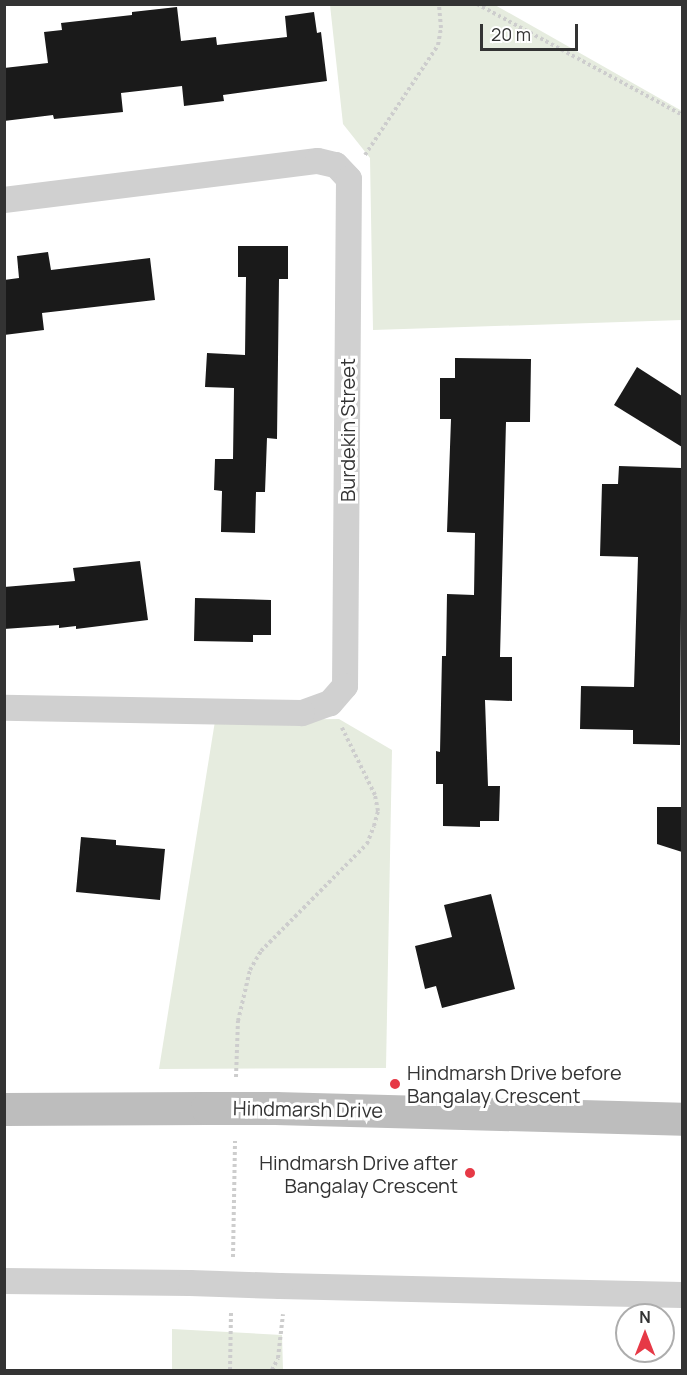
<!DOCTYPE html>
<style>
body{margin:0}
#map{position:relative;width:687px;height:1375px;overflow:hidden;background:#fff;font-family:Manrope,sans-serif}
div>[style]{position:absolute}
.green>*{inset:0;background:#e6ecdf}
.building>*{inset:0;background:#1a1a1a}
.path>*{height:4px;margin-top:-2px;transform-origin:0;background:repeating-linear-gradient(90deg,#cdcdcd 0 3px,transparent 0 6px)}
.minor>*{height:26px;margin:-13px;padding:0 13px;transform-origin:13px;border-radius:13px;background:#d0d0d0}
.secondary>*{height:33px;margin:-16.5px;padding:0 16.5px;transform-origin:16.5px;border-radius:16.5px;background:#bdbdbd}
.minor-bridge>*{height:26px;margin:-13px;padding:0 13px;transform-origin:13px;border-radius:13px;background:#d0d0d0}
.secondary-bridge>*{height:33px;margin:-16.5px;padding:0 16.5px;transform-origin:16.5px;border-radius:16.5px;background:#bdbdbd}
.dots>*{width:16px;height:16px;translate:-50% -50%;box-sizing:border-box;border:3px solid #fff;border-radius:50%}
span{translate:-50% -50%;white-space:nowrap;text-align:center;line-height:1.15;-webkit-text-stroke:6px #fff;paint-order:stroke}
.street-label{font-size:20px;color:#333}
.poi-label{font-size:20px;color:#333}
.left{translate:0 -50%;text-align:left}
.right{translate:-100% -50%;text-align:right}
.frame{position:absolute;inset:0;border:6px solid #333;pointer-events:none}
.north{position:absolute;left:615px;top:1303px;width:60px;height:60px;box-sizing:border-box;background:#fff;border:2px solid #adadad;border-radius:50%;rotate:0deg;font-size:16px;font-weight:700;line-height:24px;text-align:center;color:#333}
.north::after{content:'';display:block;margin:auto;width:21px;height:27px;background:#e63946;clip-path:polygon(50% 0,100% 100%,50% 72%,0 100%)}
.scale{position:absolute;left:480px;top:24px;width:98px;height:27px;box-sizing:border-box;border:3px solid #333;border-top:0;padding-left:8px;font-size:18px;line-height:21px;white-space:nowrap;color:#333;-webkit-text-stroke:4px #fff;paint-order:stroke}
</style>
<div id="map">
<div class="green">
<i style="clip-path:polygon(330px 5px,495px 5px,682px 111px,682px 320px,373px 330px,370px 158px,343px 124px)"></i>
<i style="clip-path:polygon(339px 719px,392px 750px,386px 1068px,159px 1069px,215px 721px)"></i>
<i style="clip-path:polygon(172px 1329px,282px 1335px,283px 1370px,172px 1370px)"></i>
</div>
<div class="building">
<i style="clip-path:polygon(177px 7px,181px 41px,216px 37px,217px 45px,287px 37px,285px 16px,314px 12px,317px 33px,321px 32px,327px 81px,223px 95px,224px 101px,184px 106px,182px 86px,121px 93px,123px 112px,54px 119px,53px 115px,4px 121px,4px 68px,48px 63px,44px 32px,62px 30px,61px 23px,132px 15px,132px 12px)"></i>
<i style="clip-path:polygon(238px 246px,288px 246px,288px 279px,279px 279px,277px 439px,267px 438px,265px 492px,256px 492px,255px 533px,221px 532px,222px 491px,214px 490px,215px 459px,233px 459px,234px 388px,205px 387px,207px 353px,245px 355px,246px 277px,238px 277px)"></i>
<i style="clip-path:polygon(48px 252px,51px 270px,150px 258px,155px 300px,42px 313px,44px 330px,4px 335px,4px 280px,19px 278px,17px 256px)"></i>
<i style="clip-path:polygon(455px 358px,531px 359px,530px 422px,506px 422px,500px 657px,512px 657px,512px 701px,485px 700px,488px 786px,500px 786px,499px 821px,480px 821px,480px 827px,443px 826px,443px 784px,436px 784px,436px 751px,440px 752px,442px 656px,446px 656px,447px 594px,474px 595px,475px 533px,447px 532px,451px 419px,440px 419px,440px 378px,455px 378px)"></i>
<i style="clip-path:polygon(637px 367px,682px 396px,682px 447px,614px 405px)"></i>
<i style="clip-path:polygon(619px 466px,682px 468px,680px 745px,633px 744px,633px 730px,580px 729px,581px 686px,634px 687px,638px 557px,600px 556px,602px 484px,618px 484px)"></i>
<i style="clip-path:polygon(140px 561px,148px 620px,76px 629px,76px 626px,59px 628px,59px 625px,4px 629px,4px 587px,75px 581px,73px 568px)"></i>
<i style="clip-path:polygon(195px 598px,271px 600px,271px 635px,253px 635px,253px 642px,194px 641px)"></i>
<i style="clip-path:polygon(657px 807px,682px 807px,682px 852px,657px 844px)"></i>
<i style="clip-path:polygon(81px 837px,116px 840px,116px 845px,165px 849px,160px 900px,76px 892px)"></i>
<i style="clip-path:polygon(491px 894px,515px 989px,442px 1008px,436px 986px,425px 989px,415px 946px,452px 937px,444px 905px)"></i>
</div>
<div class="path">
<i style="left:477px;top:4px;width:233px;rotate:28.4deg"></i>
<i style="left:365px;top:155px;width:132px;rotate:-56.4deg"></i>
<i style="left:438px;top:45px;width:17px;rotate:-80deg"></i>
<i style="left:441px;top:28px;width:24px;rotate:-95deg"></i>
<i style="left:236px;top:1077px;width:56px;rotate:-88deg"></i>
<i style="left:238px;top:1021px;width:52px;rotate:-76.8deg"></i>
<i style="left:250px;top:970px;width:22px;rotate:-60deg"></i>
<i style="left:261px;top:951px;width:151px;rotate:-45.3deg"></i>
<i style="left:367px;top:844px;width:19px;rotate:-69deg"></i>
<i style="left:374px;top:826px;width:16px;rotate:-75deg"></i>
<i style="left:378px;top:811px;width:16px;rotate:-101deg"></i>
<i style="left:375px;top:795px;width:75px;rotate:-116.2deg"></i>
<i style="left:233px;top:1257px;width:116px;rotate:-89deg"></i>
<i style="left:230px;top:1370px;width:58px;rotate:-89deg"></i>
<i style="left:272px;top:1370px;width:13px;rotate:-63deg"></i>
<i style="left:278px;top:1358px;width:44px;rotate:-83.5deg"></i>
</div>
<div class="minor">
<i style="left:4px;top:200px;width:316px;rotate:-7.1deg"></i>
<i style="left:318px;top:161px;width:18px;rotate:13deg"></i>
<i style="left:336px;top:165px;width:19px;rotate:47deg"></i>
<i style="left:349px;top:179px;width:507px;rotate:90.45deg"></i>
<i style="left:345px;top:686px;width:23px;rotate:131deg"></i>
<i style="left:330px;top:703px;width:30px;rotate:160deg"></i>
<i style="left:302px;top:713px;width:298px;rotate:-179deg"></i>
<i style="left:4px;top:1281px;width:186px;rotate:0.6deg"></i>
<i style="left:280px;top:1286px;width:402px;rotate:1.3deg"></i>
</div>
<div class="secondary">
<i style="left:275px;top:1108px;width:407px;rotate:1.5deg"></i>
<i style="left:4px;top:1109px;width:203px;rotate:-0.3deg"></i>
</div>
<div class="minor-bridge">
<i style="left:190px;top:1283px;width:90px;rotate:1.9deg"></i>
</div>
<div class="secondary-bridge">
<i style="left:207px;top:1108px;width:68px"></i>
</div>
<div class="dots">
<i style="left:395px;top:1084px;background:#e63946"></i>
<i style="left:470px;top:1173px;background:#e63946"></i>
</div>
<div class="street-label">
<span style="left:347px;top:430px;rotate:-90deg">Burdekin Street</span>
<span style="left:308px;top:1109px;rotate:1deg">Hindmarsh Drive</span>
</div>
<div class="poi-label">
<span class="left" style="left:407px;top:1084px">Hindmarsh Drive before<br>Bangalay Crescent</span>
<span class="right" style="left:458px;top:1174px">Hindmarsh Drive after<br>Bangalay Crescent</span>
</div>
<div class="frame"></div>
<div class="north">N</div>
<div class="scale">20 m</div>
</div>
